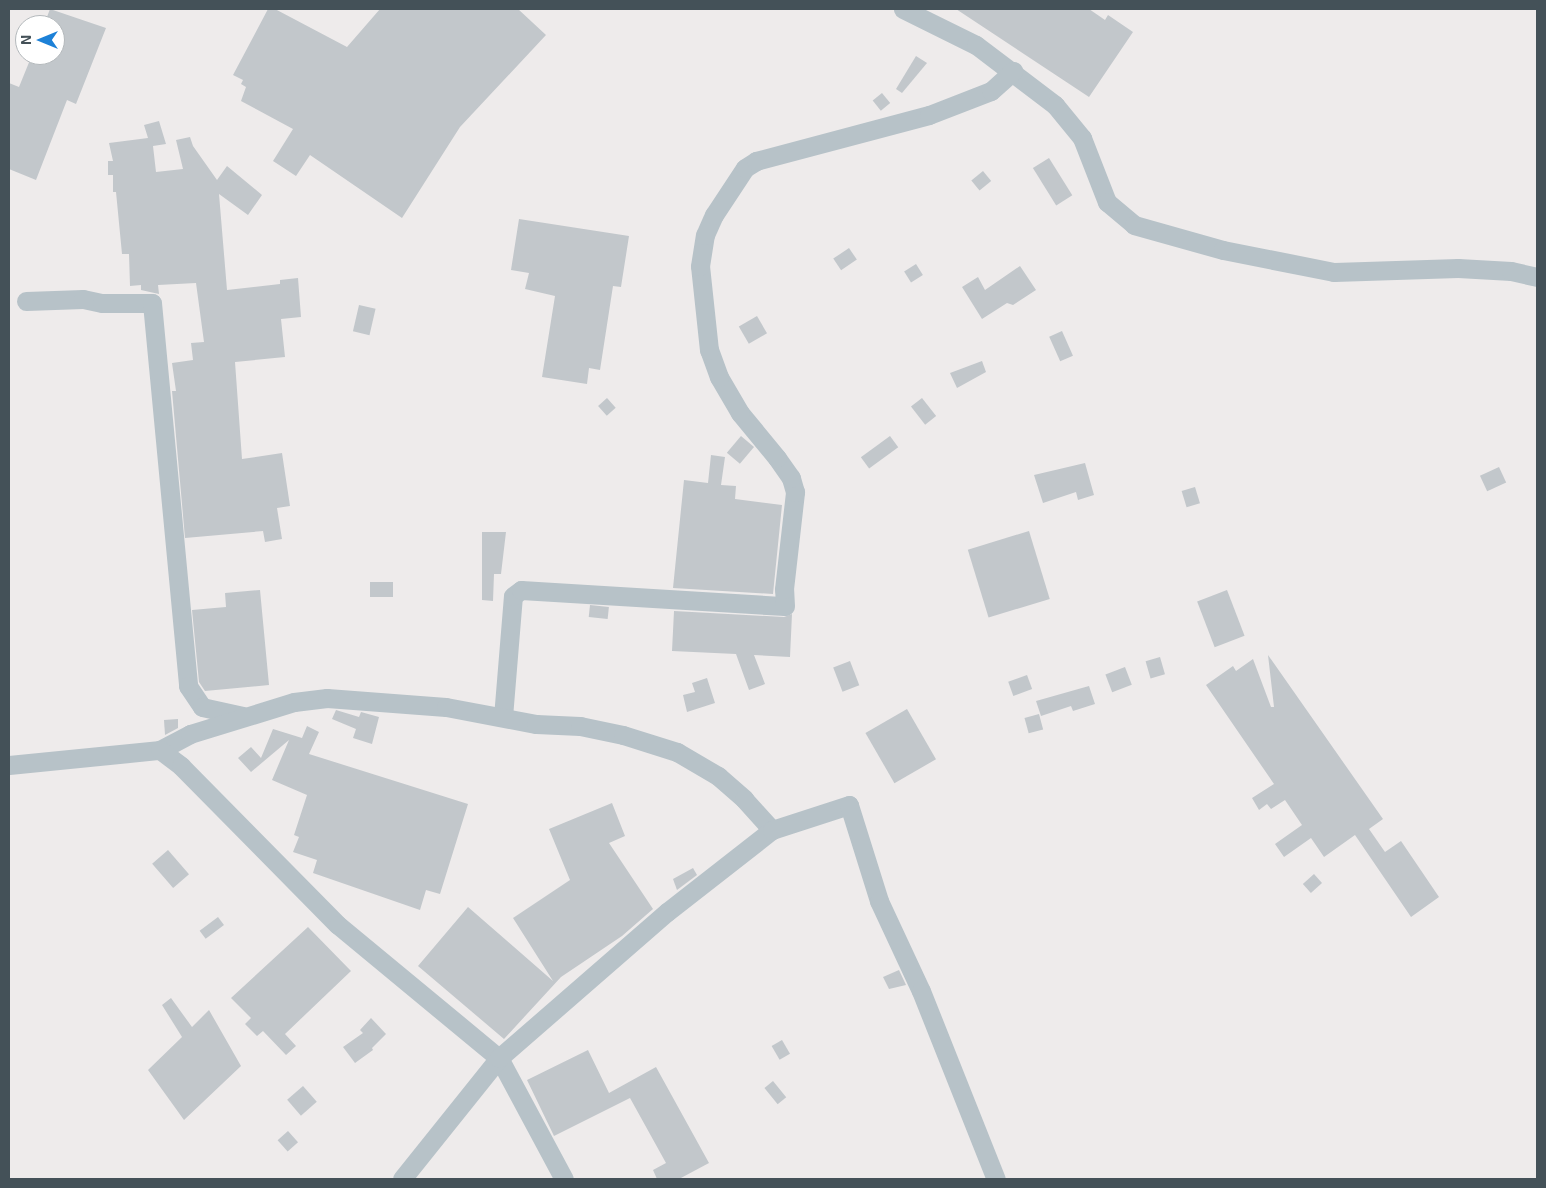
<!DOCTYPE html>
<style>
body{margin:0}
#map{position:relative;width:1546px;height:1188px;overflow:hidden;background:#eeebeb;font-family:"Exo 2",sans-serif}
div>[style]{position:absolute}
.building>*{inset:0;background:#c2c7cb;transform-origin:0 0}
.minor>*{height:19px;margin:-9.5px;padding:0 9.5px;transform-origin:9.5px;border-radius:9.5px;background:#b7c2c8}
span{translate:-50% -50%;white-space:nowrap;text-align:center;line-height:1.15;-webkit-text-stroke:4px #fff;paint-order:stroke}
.frame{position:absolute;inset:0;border:10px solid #445158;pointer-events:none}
.north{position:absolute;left:15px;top:15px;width:50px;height:50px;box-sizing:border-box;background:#fff;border:1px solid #b4b9bc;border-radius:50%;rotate:270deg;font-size:14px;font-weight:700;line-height:20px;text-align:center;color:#445158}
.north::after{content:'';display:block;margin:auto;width:18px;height:22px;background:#1d81d7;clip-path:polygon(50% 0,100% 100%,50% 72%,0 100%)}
</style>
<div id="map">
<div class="building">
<i style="clip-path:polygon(50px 9px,106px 28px,76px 104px,67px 100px,36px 180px,9px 169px,9px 83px,19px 87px,32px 55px,55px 55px,55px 25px,44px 25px)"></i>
<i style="clip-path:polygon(268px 9px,275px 9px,347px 47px,380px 9px,518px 9px,546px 35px,460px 127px,402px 218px,310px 155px,296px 176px,273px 161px,293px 129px,241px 101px,246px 87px,241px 84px,243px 80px,233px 75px)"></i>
<i style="clip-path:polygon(956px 9px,1089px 9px,1105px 20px,1108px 15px,1133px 32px,1089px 97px)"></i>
<i style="clip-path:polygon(916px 56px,927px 63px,902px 93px,896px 89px)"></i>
<i style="left:882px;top:93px;width:13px;height:12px;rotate:51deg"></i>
<i style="clip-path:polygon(159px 121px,166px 144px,153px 146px,156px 172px,183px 169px,176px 140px,190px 137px,193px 146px,217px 180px,227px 166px,262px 195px,248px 215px,219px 194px,227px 290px,280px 284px,280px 280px,298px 278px,301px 317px,281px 319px,285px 357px,235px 362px,242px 459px,282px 453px,290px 506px,277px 508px,282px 539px,265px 542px,263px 531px,185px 538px,172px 391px,176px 391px,172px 363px,193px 360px,191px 343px,204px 342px,196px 283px,158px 285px,159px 294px,141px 290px,141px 285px,130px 286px,129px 254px,122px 254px,116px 192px,113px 192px,113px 175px,108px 175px,108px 161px,113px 161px,109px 143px,148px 138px,144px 125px)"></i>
<i style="left:1049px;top:158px;width:44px;height:19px;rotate:58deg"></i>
<i style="left:983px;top:171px;width:13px;height:15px;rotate:51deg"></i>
<i style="clip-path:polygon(519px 219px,629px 236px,621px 287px,613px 286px,600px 370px,589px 368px,587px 384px,542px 377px,555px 296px,525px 289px,529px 273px,511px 270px)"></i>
<i style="left:849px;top:248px;width:14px;height:19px;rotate:56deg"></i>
<i style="left:916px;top:264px;width:13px;height:14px;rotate:58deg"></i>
<i style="clip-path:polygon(1020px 266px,1036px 290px,1013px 305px,1007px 303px,982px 319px,962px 287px,978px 277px,985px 290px)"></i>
<i style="left:359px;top:305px;width:17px;height:27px;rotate:13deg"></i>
<i style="left:757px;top:316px;width:20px;height:21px;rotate:60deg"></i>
<i style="left:1062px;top:331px;width:27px;height:14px;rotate:66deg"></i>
<i style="clip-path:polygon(982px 361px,986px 372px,957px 388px,950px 373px)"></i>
<i style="left:607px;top:398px;width:13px;height:12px;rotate:48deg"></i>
<i style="left:922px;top:398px;width:23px;height:14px;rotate:52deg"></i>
<i style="left:741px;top:436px;width:17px;height:22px;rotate:40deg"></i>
<i style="left:890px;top:436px;width:14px;height:36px;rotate:54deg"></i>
<i style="clip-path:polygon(711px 455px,725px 457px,721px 485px,736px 486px,735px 499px,782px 505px,773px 594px,673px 588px,684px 480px,708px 483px)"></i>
<i style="clip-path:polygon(1085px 463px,1094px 495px,1078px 500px,1076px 492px,1043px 503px,1034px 475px)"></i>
<i style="left:1499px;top:467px;width:17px;height:21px;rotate:65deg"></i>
<i style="left:1195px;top:487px;width:17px;height:14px;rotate:73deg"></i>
<i style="left:1029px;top:531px;width:71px;height:64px;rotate:73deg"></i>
<i style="clip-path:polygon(482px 532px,506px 532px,501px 574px,494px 574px,493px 601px,482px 600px)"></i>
<i style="left:370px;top:582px;width:23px;height:15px"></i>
<i style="clip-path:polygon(260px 590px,269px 685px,205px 691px,199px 682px,192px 610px,226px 607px,225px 593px)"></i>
<i style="left:1227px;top:590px;width:49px;height:32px;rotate:69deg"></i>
<i style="left:590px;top:605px;width:19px;height:12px;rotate:6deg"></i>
<i style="clip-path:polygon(674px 611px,784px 617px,792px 614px,790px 657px,754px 655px,765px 684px,749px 690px,736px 654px,672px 651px)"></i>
<i style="clip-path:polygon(1268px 655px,1383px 819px,1369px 829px,1385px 852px,1401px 841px,1439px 897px,1411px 917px,1355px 835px,1324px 857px,1311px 838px,1284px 857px,1275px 844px,1302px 825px,1285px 800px,1271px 809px,1267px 804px,1259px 810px,1252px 798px,1274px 784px,1206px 685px,1233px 666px,1236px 671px,1253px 659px,1271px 707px,1274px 707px)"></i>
<i style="left:1160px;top:657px;width:18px;height:15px;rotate:74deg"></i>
<i style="left:850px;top:661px;width:26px;height:18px;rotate:69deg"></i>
<i style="left:1125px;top:667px;width:19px;height:21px;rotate:69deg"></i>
<i style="left:1027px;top:675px;width:15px;height:20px;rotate:70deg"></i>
<i style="clip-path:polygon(707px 678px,715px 703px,687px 712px,683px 695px,695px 692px,692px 683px)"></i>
<i style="clip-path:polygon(1089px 686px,1095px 704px,1073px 711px,1071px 706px,1041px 716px,1036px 701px)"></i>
<i style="left:907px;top:709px;width:58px;height:48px;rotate:60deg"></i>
<i style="clip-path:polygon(336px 710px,359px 717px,361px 712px,379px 717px,372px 744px,353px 738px,356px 729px,332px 719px)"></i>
<i style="left:1039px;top:714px;width:16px;height:15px;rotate:75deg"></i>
<i style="clip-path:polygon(178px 719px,178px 728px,165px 735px,164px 720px)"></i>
<i style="clip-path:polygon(307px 726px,319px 732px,309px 754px,468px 804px,440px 894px,426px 890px,420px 910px,313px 873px,317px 860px,293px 852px,299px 837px,294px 835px,307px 795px,272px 780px,289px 740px,251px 772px,238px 758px,251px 747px,261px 758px,273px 729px,302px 738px)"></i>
<i style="clip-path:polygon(612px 803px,625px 836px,609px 843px,653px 909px,622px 936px,561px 977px,504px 1039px,418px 966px,468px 907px,553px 981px,513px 918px,570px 880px,549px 829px)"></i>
<i style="left:168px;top:850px;width:32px;height:21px;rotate:49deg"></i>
<i style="clip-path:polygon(693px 868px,697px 875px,677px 890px,673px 879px)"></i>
<i style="left:1314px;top:874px;width:12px;height:15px;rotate:48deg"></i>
<i style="left:218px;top:917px;width:10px;height:23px;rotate:53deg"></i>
<i style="clip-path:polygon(308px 927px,351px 971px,285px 1034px,296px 1046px,286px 1055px,263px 1031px,257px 1036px,245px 1024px,251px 1018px,231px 998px)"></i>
<i style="clip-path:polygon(899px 970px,906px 985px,889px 989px,883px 977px)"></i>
<i style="clip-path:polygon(171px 998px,192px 1027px,209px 1010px,241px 1066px,184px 1120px,148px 1070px,182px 1037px,162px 1005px)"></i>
<i style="clip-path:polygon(371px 1018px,386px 1034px,372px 1048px,373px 1050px,355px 1063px,343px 1047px,363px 1033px,360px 1030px)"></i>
<i style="left:782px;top:1040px;width:16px;height:12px;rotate:60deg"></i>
<i style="clip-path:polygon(588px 1050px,609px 1093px,656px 1067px,709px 1163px,679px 1179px,657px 1179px,653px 1170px,666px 1163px,630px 1098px,554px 1136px,527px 1080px)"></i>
<i style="left:773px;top:1081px;width:21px;height:11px;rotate:51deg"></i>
<i style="left:303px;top:1086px;width:21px;height:21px;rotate:49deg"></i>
<i style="left:288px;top:1131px;width:15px;height:14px;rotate:48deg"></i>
</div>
<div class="minor">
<i style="left:903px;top:9px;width:81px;rotate:26.3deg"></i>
<i style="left:976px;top:45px;width:99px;rotate:37.2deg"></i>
<i style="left:1055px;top:105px;width:43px;rotate:50.7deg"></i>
<i style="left:1082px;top:138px;width:69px;rotate:68.7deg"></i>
<i style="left:1107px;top:202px;width:35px;rotate:40deg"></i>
<i style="left:1134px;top:225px;width:92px;rotate:15.7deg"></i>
<i style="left:1223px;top:250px;width:113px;rotate:11.2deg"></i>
<i style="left:1334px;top:272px;width:124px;rotate:-1.8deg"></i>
<i style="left:1458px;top:268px;width:53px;rotate:3.2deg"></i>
<i style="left:1511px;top:271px;width:27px;rotate:13deg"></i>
<i style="left:26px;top:301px;width:57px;rotate:-2deg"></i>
<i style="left:83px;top:299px;width:19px;rotate:12deg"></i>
<i style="left:102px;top:303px;width:50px"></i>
<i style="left:152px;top:303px;width:385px;rotate:84.6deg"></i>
<i style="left:188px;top:686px;width:25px;rotate:56deg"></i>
<i style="left:202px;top:707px;width:42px;rotate:12.4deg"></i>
<i style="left:503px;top:717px;width:121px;rotate:-85.3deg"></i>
<i style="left:513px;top:596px;width:10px;rotate:-37deg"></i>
<i style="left:521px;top:590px;width:264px;rotate:3.5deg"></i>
<i style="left:785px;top:606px;width:17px;rotate:-93deg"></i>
<i style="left:784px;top:589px;width:98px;rotate:-83.5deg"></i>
<i style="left:795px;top:492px;width:15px;rotate:-106deg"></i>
<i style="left:791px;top:478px;width:24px;rotate:-125deg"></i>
<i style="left:777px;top:458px;width:58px;rotate:-129.4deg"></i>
<i style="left:740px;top:413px;width:42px;rotate:-120.3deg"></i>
<i style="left:719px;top:377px;width:29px;rotate:-110deg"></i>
<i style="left:709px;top:350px;width:84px;rotate:-96.1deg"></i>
<i style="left:700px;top:266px;width:31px;rotate:-81deg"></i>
<i style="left:705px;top:235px;width:22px;rotate:-66deg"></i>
<i style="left:714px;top:215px;width:56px;rotate:-56.6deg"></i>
<i style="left:745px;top:168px;width:13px;rotate:-32deg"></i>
<i style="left:756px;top:161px;width:179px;rotate:-14.9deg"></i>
<i style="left:929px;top:115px;width:66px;rotate:-21.2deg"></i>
<i style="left:991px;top:91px;width:30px;rotate:-42deg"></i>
<i style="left:160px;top:750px;width:34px;rotate:-28deg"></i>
<i style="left:190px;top:734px;width:109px;rotate:-17.1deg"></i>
<i style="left:294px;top:702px;width:33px;rotate:-7deg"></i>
<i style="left:327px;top:698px;width:119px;rotate:4.3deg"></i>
<i style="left:446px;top:707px;width:92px;rotate:10.7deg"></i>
<i style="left:536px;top:724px;width:44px;rotate:2.6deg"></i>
<i style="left:580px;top:726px;width:44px;rotate:11.8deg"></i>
<i style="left:623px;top:735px;width:57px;rotate:17.5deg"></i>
<i style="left:677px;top:752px;width:48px;rotate:30.3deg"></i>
<i style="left:718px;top:776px;width:35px;rotate:41deg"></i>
<i style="left:744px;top:799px;width:42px;rotate:47.9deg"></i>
<i style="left:9px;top:765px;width:152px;rotate:-5.7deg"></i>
<i style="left:160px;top:750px;width:26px;rotate:37deg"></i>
<i style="left:181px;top:766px;width:223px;rotate:45.4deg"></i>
<i style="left:338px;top:925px;width:209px;rotate:39.6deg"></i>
<i style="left:499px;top:1058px;width:137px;rotate:61.8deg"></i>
<i style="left:402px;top:1179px;width:155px;rotate:-51.3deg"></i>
<i style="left:499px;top:1058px;width:223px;rotate:-41deg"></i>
<i style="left:667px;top:912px;width:133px;rotate:-38deg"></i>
<i style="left:772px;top:830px;width:81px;rotate:-18deg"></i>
<i style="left:849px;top:805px;width:101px;rotate:72.6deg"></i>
<i style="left:879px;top:901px;width:99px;rotate:65deg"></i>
<i style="left:921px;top:991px;width:202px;rotate:68.3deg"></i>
</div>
<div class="frame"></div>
<div class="north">N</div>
</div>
